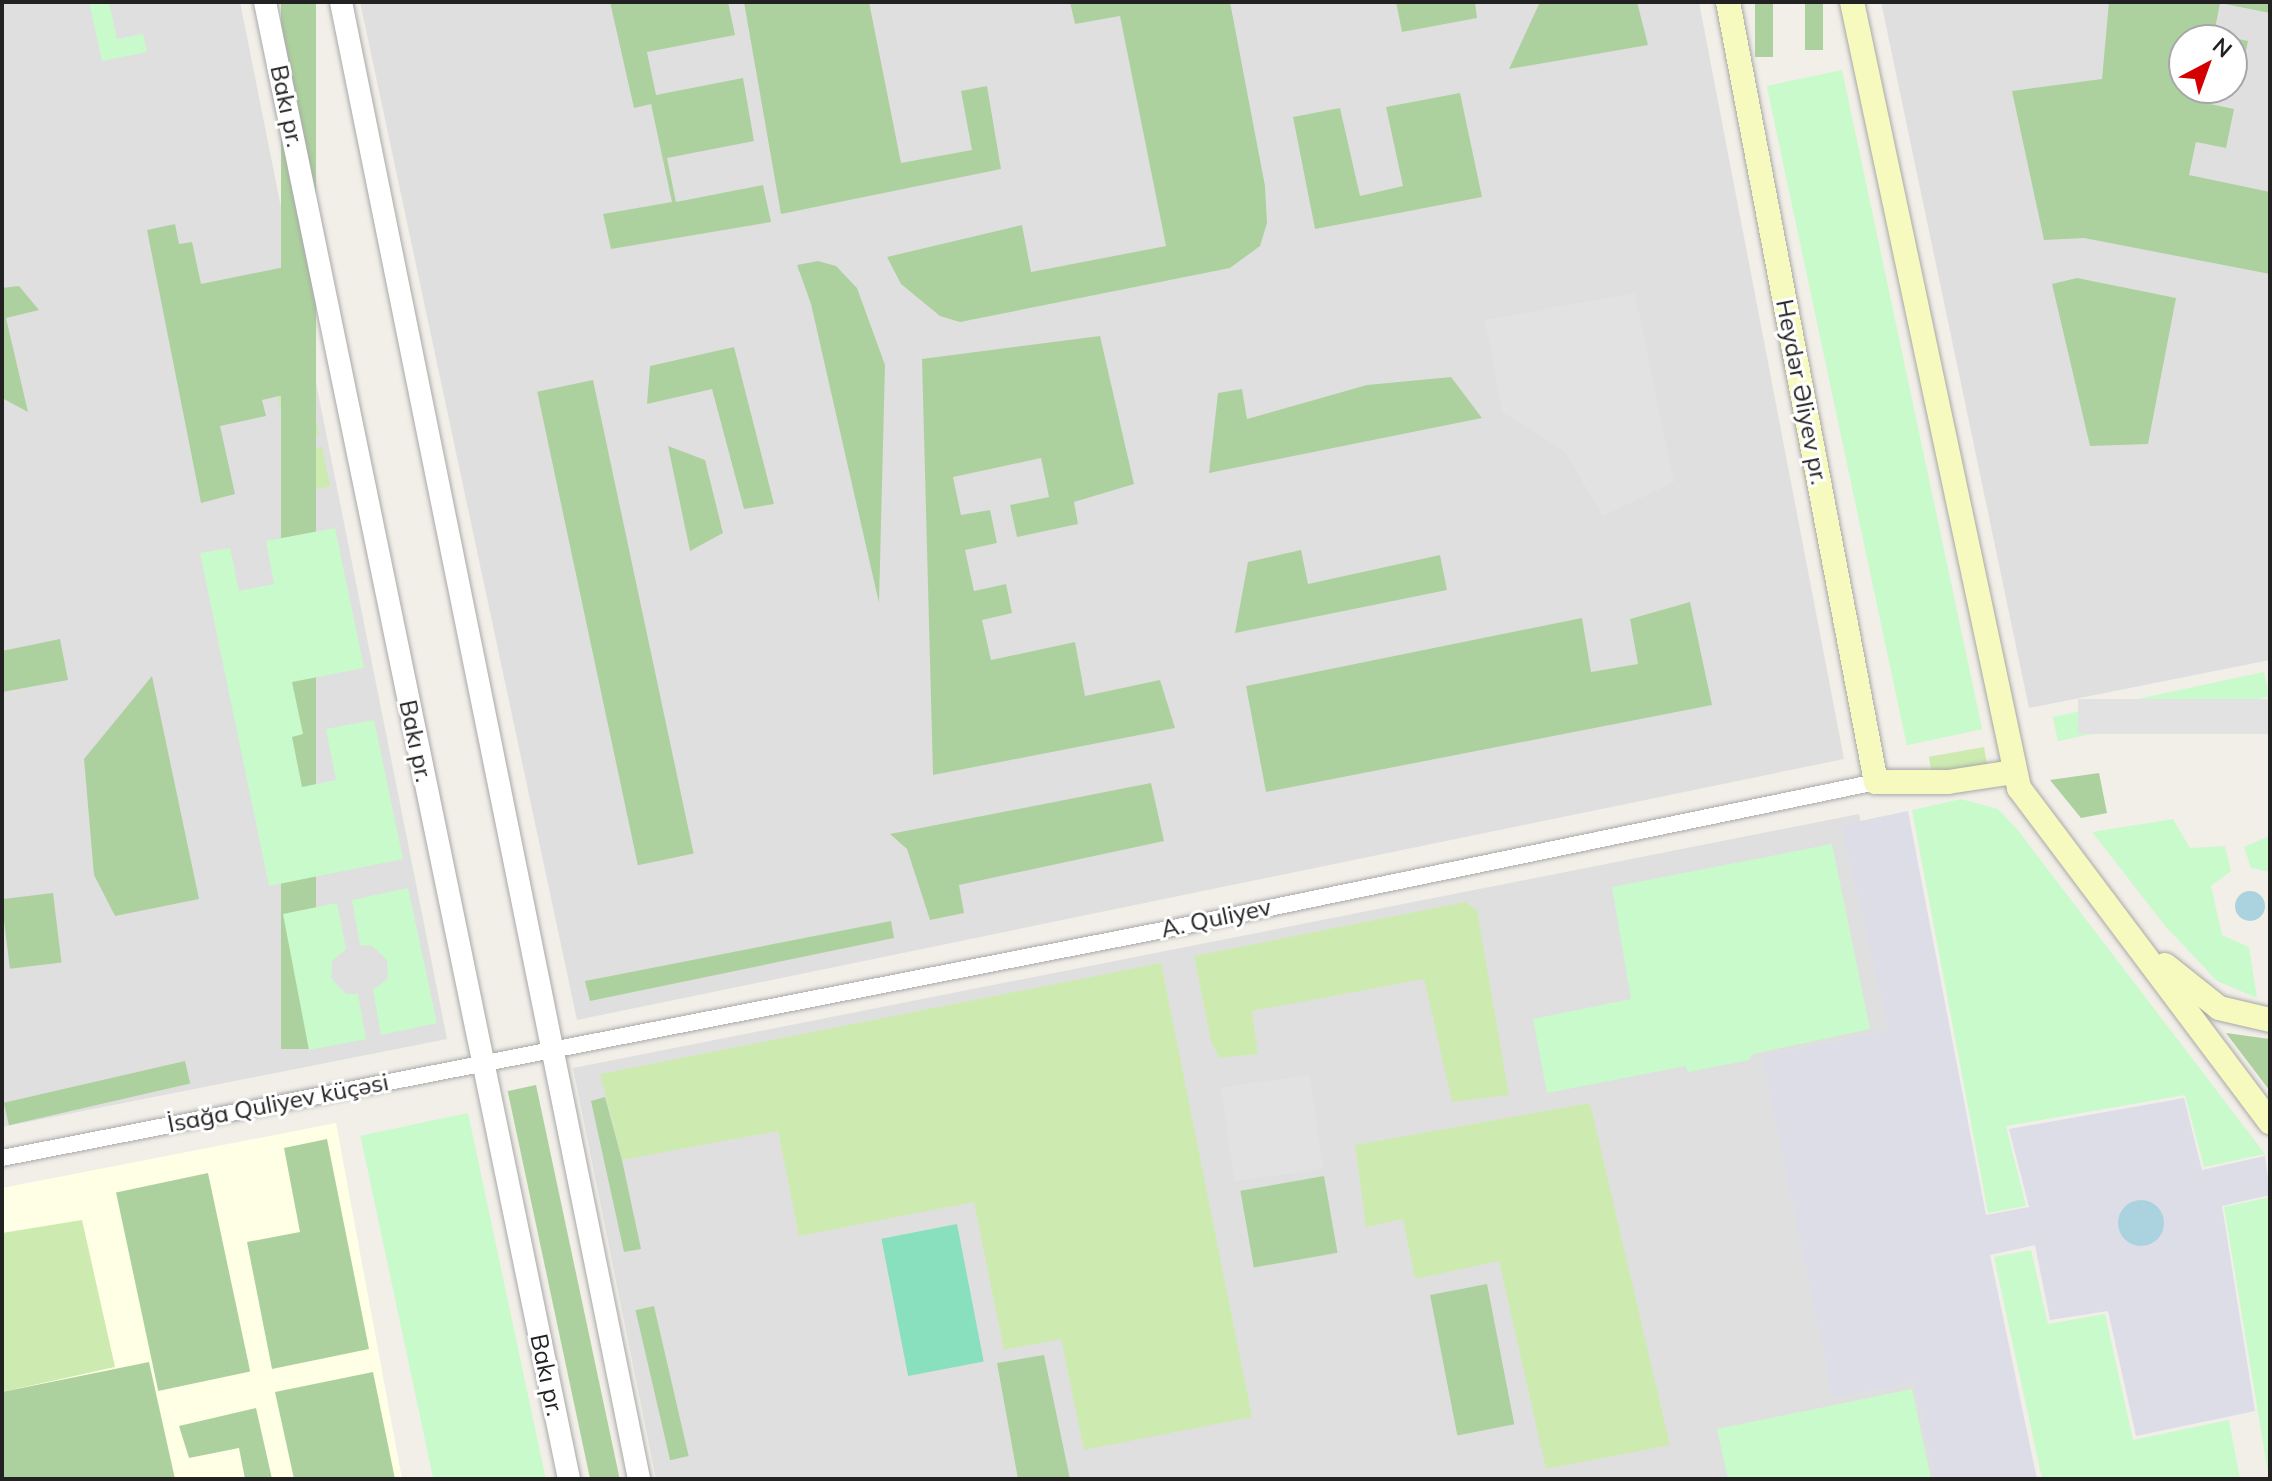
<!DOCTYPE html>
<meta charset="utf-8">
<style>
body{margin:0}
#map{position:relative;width:2272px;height:1481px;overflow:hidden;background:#f2efe9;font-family:Mulish,sans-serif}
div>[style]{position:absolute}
.residential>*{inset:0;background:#e0dfdf}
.education>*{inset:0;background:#ffffe5}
.grass>*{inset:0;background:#cdebb0;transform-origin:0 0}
.forest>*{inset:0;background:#add19e;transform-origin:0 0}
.park>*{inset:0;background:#c8facc;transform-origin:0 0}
.pitch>*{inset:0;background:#88e0be;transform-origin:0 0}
.parking>*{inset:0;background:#e2e2e2;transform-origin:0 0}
.plaza>*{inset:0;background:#dddde8}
.water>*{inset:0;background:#aad3df}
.round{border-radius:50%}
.roads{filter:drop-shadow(0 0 2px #a9a9a9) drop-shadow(0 0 2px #a9a9a9)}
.minor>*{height:16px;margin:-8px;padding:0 8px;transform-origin:8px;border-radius:8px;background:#fff}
.tertiary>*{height:22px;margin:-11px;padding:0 11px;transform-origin:11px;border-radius:11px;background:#fff}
.secondary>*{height:24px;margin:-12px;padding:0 12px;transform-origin:12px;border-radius:12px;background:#f7fabf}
span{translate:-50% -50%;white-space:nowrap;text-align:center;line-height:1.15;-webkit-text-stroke:6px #fff;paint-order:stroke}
.street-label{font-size:24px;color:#222}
.frame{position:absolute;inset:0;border:4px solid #222;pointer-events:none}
.north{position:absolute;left:2168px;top:24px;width:80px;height:80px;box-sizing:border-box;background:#fff;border:2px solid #a7a7a7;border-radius:50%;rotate:41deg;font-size:22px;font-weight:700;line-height:32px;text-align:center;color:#222}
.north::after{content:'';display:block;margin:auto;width:28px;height:36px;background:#d40000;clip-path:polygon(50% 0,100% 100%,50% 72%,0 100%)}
</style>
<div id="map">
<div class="residential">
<i style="clip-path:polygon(2px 2px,240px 2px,447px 1039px,2px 1127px)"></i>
<i style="clip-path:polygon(360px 2px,1699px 2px,1844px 759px,577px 1020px)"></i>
<i style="clip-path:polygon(evenodd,1881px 2px,2270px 2px,2270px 660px,2029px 708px,1881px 2px,2184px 40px,2232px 40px,2232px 88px,2184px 88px,2184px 40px)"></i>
<i style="clip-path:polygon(1859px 814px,2001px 1479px,656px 1479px,573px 1068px)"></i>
</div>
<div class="education">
<i style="clip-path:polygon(336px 1123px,402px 1479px,2px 1479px,2px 1188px)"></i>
</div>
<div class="grass">
<i style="left:309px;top:389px;width:46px;height:32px;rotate:77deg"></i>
<i style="left:322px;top:447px;width:40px;height:29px;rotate:78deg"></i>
<i style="left:1984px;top:747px;width:17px;height:56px;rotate:80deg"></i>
<i style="clip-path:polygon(1465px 902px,1477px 910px,1509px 1095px,1452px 1102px,1424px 979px,1252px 1011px,1258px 1054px,1219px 1058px,1211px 1041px,1194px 956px)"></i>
<i style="clip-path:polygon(1161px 963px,1252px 1417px,1084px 1450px,1061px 1339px,1004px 1350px,974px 1202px,799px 1236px,778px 1131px,622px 1160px,600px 1074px)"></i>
<i style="clip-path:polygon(1590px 1103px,1670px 1445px,1546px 1469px,1499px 1261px,1415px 1279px,1403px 1219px,1366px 1227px,1355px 1145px)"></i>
<i style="clip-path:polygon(82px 1220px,115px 1367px,2px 1392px,2px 1233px)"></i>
</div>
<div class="forest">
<i style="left:281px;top:2px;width:35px;height:1047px"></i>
<i style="clip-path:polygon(610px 2px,728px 2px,735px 35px,647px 52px,656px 95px,743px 78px,754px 141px,667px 158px,676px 202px,763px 185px,771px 222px,611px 249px,603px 214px,672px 202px,651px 104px,634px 108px)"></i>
<i style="clip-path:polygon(744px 2px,869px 2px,901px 163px,972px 150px,961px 91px,987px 86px,1001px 169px,781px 214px)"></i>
<i style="clip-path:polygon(1070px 2px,1230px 2px,1265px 186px,1267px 223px,1260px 246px,1230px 268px,960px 322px,940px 316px,901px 284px,887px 257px,1022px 225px,1031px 272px,1166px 246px,1120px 16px,1075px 24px)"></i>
<i style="clip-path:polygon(1396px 2px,1475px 2px,1477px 18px,1402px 32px)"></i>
<i style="clip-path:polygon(1540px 2px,1637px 2px,1648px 45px,1509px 69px)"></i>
<i style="left:1755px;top:2px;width:18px;height:55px"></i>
<i style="left:1805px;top:2px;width:18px;height:48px"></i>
<i style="clip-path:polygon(2109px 2px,2270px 2px,2270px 13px,2220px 3px,2214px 34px,2248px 41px,2241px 76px,2232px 74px,2232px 40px,2184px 40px,2184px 88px,2204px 88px,2201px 102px,2234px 109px,2226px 148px,2196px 142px,2189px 175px,2270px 192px,2270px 274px,2084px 238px,2044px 240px,2012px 91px,2102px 79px)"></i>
<i style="clip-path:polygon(1460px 93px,1482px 197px,1315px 229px,1293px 117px,1340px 108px,1360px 196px,1403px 186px,1386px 107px)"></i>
<i style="clip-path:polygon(175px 224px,179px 244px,192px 242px,201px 284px,285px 267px,309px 389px,262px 400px,266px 416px,220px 426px,235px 494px,201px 503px,147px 230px)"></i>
<i style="clip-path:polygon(818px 261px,836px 266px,857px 288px,885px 365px,879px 603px,811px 304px,797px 265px)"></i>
<i style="clip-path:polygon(2077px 278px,2176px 298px,2148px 444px,2090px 446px,2052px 284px)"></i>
<i style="clip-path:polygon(19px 286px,39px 310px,6px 318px,28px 412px,2px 398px,2px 288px)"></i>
<i style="clip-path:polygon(1100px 336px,1134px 484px,1074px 502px,1078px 524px,1017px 537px,1010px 505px,1049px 497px,1041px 458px,953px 477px,961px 515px,990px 510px,997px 543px,965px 550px,974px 591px,1006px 584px,1012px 613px,982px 620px,991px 660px,1075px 642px,1085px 696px,1160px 680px,1175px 728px,933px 775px,922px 359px)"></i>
<i style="clip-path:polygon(734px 347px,774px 504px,744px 509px,712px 389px,647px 404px,650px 366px)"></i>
<i style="clip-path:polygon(1451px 377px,1482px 418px,1209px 473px,1218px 393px,1242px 389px,1247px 419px,1367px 385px)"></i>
<i style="left:593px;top:380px;width:484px;height:57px;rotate:78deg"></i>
<i style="clip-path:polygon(668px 446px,705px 460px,723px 533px,690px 551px)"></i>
<i style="clip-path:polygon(1301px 550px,1308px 584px,1440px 555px,1447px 590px,1235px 633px,1248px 562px)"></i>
<i style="clip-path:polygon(1690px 602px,1712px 705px,1266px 792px,1246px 686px,1582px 618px,1591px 672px,1638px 664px,1630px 619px)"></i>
<i style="clip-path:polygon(60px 639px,68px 680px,2px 692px,2px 651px)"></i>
<i style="clip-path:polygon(152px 676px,199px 899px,115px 916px,94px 875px,84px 759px)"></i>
<i style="clip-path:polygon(2099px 773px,2107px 813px,2081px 818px,2050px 780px)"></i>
<i style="clip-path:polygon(1151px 783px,1164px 841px,959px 885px,964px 913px,930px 920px,907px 849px,890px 834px)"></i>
<i style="left:53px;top:893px;width:70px;height:52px;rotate:83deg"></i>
<i style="clip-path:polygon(891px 921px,894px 938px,590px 1001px,585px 981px)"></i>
<i style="clip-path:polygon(2226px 1033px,2270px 1039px,2270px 1091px)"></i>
<i style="left:185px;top:1061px;width:23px;height:186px;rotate:77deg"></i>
<i style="left:536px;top:1085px;width:402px;height:29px;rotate:78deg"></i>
<i style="clip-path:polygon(605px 1097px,622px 1160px,641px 1249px,624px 1252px,591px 1101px)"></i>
<i style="clip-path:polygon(327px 1139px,369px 1349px,272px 1369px,247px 1242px,300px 1232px,284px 1148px)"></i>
<i style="left:208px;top:1173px;width:203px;height:94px;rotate:78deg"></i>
<i style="left:1324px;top:1176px;width:78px;height:85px;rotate:80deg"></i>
<i style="left:1487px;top:1284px;width:143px;height:58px;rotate:79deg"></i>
<i style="left:654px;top:1306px;width:154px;height:19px;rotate:77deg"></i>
<i style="clip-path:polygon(1044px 1355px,1070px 1479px,1018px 1479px,997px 1363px)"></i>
<i style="clip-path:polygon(149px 1362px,175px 1479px,2px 1479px,2px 1392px)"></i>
<i style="clip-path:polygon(373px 1372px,395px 1479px,294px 1479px,275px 1392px)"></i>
<i style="clip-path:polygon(256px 1408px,272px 1479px,245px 1479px,239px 1448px,189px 1458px,179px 1426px)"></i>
</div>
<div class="park">
<i style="clip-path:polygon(89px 2px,109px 2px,117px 39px,143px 34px,147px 52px,102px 61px)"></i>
<i style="left:1842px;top:70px;width:674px;height:77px;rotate:78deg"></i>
<i style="clip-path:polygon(335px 528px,364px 668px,292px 682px,303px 734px,292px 737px,302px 787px,336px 780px,326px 729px,374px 720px,403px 859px,269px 886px,200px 553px,230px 548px,239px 591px,274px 584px,266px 541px)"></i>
<i style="left:2264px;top:672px;width:25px;height:216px;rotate:78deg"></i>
<i style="clip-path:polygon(1961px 799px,1998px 809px,2017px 829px,2265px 1154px,2204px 1167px,2185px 1095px,2006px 1126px,2026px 1206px,1988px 1213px,1912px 810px)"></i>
<i style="clip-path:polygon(2173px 819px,2190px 848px,2225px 846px,2231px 871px,2211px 886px,2222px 935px,2249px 947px,2257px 998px,2217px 981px,2166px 927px,2092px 832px)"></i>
<i style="clip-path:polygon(2270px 836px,2270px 872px,2251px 868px,2244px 847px)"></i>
<i style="clip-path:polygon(1832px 844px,1870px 1029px,1753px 1054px,1749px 1060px,1688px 1072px,1686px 1066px,1547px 1093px,1533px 1019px,1631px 999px,1612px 887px)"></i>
<i style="clip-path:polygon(408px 888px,437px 1023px,381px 1035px,373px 990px,388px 978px,387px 960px,372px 946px,360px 945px,352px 900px)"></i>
<i style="clip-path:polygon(337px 903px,346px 949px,332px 961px,331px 978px,346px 994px,358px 994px,366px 1039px,309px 1050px,283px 914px)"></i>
<i style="left:468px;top:1113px;width:374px;height:110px;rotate:78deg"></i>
<i style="clip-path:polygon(2270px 1197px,2270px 1479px,2269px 1479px,2224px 1207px)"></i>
<i style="clip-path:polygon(2031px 1250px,2048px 1324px,2105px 1314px,2133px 1440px,2229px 1420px,2240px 1479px,2042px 1479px,1994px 1257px)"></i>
<i style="clip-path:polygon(1912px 1389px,1931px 1479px,1728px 1479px,1717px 1429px)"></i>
</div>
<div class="pitch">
<i style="left:957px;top:1224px;width:140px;height:77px;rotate:79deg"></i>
</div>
<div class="parking">
<i style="clip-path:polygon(1635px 293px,1674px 482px,1603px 516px,1564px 451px,1502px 412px,1485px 320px)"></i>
<i style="left:2270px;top:699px;width:35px;height:192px;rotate:90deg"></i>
<i style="left:1310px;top:1075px;width:95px;height:90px;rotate:82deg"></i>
</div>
<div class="plaza">
<i style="clip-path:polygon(1908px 811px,1986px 1215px,2029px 1207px,2009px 1129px,2184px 1098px,2202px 1170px,2265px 1156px,2270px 1195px,2222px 1206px,2255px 1411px,2136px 1436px,2108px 1311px,2050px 1320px,2035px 1245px,1990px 1255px,2037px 1479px,1935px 1479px,1914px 1382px,1833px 1398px,1762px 1056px,1889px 1030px,1841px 825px)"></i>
</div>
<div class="water">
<i class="round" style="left:2235px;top:891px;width:30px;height:30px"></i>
<i class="round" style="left:2118px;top:1200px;width:46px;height:46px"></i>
</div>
<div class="roads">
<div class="minor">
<i style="left:2px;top:1158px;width:1193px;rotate:-11.11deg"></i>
<i style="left:1173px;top:928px;width:718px;rotate:-11.73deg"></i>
</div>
<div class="tertiary">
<i style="left:265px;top:2px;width:1508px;rotate:78.37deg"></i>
<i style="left:341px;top:2px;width:1507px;rotate:78.59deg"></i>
</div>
<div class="secondary">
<i style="left:1728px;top:2px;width:794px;rotate:79.26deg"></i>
<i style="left:1876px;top:782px;width:72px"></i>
<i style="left:1948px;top:782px;width:67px;rotate:-8.6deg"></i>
<i style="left:1852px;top:2px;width:804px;rotate:78deg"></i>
<i style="left:2019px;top:788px;width:418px;rotate:53.1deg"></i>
<i style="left:2165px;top:965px;width:69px;rotate:38.5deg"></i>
<i style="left:2219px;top:1008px;width:52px;rotate:13.2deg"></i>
</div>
</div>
<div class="street-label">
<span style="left:287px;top:106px;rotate:78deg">Bakı pr.</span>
<span style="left:1802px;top:392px;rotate:79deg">Heydər Əliyev pr.</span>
<span style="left:416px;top:741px;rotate:78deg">Bakı pr.</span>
<span style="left:1216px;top:918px;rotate:-12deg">A. Quliyev</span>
<span style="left:278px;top:1103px;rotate:-11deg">İsağa Quliyev küçəsi</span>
<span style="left:547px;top:1375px;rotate:78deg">Bakı pr.</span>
</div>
<div class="frame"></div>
<div class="north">N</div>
</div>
